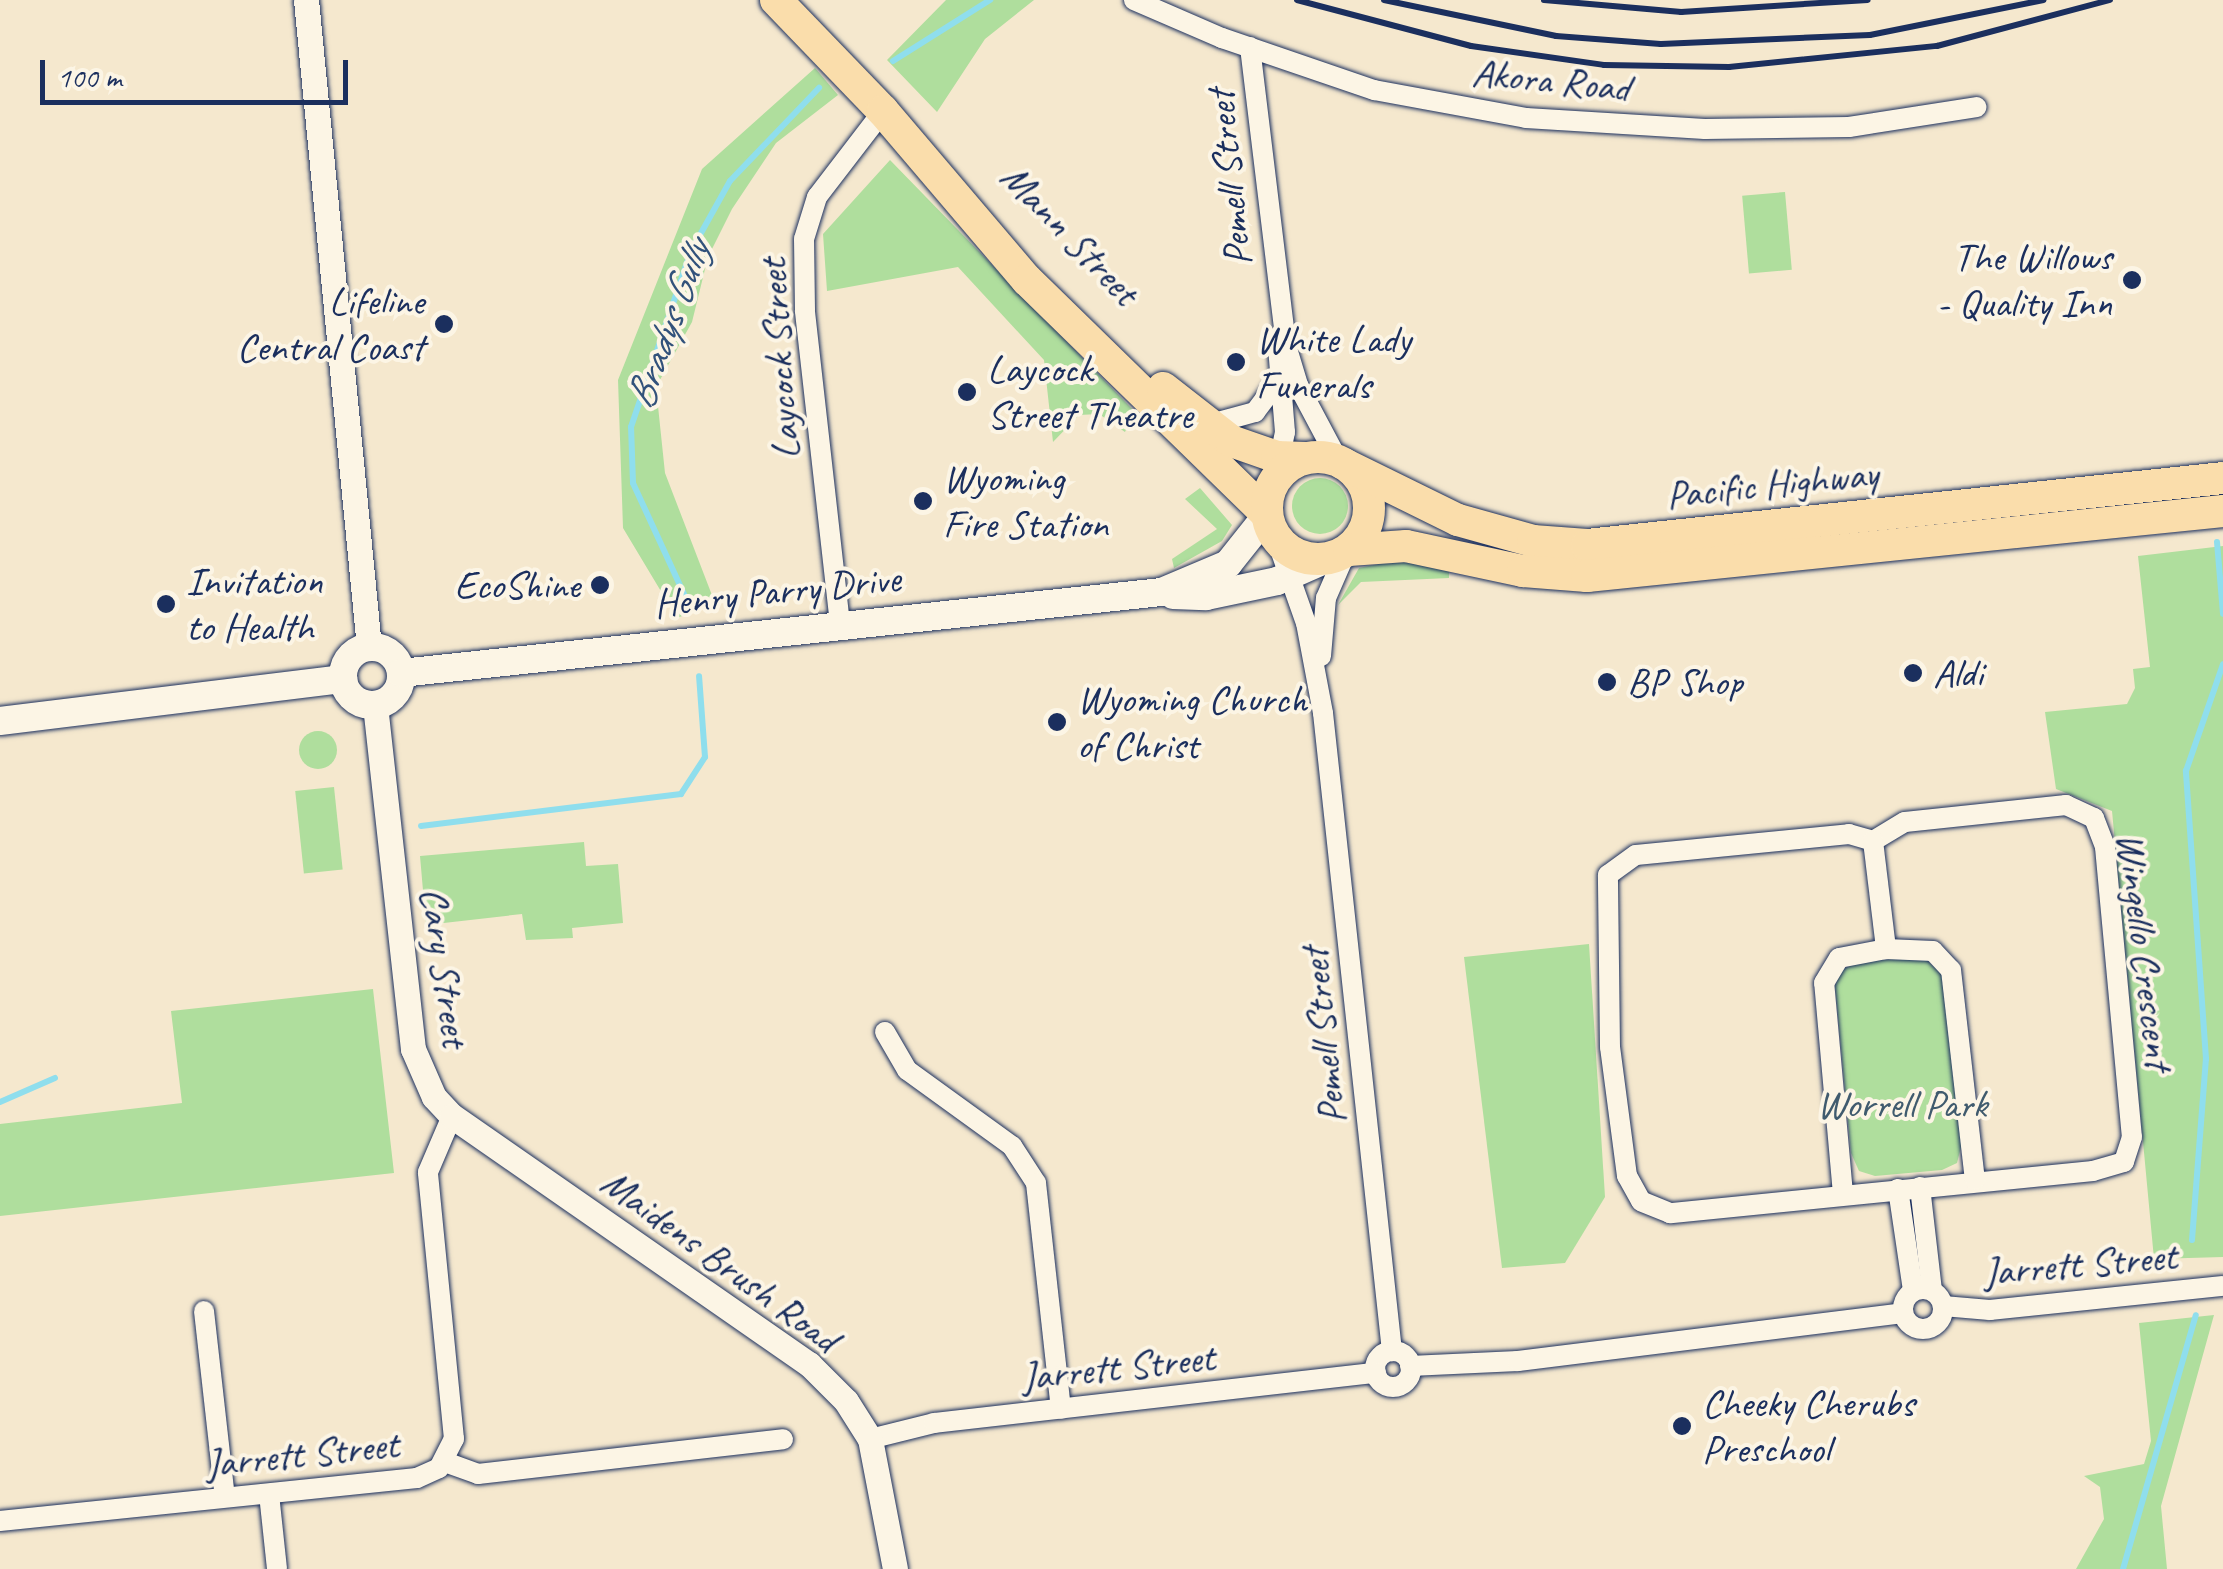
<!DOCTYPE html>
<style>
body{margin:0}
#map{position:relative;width:2223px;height:1569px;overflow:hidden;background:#f5e8ce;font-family:Caveat,sans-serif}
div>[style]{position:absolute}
.green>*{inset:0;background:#afde9d;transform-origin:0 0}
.round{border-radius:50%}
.stream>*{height:6px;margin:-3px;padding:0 3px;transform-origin:3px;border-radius:3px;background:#8fdeed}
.roads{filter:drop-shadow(0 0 2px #1b2f5e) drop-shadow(0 0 2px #1b2f5e)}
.minor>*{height:20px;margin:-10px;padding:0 10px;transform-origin:10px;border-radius:10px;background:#fcf5e5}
.minor>.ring{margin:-10px;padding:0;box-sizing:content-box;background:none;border:20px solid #fcf5e5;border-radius:50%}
.tertiary>*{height:25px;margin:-12.5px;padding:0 12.5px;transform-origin:12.5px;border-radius:12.5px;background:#fcf5e5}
.secondary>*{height:28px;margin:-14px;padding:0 14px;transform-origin:14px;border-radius:14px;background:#fcf5e5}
.secondary>.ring{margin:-14px;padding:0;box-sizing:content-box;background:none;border:28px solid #fcf5e5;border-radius:50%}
.primary>*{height:32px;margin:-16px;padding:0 16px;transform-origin:16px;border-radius:16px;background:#faddab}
.primary>.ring{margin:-16px;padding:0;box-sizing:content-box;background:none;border:32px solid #faddab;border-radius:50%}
.rail>*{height:6px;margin:-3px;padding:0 3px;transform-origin:3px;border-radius:3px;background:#1b2f5e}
.dots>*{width:28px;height:28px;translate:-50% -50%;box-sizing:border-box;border:5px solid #fcf5e5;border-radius:50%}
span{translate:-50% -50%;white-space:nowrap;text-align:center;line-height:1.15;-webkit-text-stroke:8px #fcf5e5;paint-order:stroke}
.street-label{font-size:40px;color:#1b2f5e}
.poi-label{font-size:40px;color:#1b2f5e}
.right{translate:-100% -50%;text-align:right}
.left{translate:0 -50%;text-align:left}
.park-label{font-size:40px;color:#405b6e}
.water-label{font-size:42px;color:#32527b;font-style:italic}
.scale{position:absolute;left:40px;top:60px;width:308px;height:45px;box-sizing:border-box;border:5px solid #1b2f5e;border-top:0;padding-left:12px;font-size:30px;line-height:35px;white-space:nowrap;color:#1b2f5e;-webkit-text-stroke:8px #fcf5e5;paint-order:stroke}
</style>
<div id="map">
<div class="green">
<i style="clip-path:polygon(946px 0,1034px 0,985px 39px,937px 112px,887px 60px)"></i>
<i style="clip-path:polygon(815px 68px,838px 95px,776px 143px,732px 209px,708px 257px,692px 322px,656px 387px,665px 473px,715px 603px,677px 618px,623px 528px,618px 380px,702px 169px)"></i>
<i style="clip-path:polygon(890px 160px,1134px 411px,1125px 432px,1099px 414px,1079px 415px,1053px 442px,1044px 360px,958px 267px,827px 291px,823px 234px)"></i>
<i style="left:1785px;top:192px;width:78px;height:43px;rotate:85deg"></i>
<i class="round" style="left:1292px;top:478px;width:56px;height:56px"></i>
<i style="clip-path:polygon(1200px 488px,1232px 525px,1222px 541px,1174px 568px,1172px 559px,1217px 529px,1185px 499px)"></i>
<i style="clip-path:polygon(2223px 546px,2223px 1257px,2154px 1259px,2112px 811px,2056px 789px,2045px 712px,2127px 704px,2135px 688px,2133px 669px,2150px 667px,2138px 556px)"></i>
<i style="clip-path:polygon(1398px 560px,1449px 569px,1449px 578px,1361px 582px,1338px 605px,1359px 568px)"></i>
<i class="round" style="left:299px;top:731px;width:38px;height:38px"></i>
<i style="left:334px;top:787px;width:83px;height:39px;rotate:84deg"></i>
<i style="clip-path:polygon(584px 842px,586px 866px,618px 864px,623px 923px,572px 928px,573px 938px,526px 940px,522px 914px,426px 925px,420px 856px)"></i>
<i style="clip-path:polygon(1589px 944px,1605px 1197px,1565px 1263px,1502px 1268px,1464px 957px)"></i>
<i style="clip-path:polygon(1922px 956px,1943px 975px,1962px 1143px,1957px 1163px,1942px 1170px,1875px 1176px,1859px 1171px,1851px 1153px,1835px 986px,1841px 971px,1854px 963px)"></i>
<i style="clip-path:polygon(373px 989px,394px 1173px,0 1216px,0 1124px,182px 1103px,171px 1011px)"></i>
<i style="clip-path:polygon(2214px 1315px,2161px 1506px,2167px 1569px,2076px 1569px,2104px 1519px,2100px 1487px,2084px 1476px,2144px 1464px,2151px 1441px,2139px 1323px)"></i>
</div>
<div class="stream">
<i style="left:893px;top:61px;width:115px;rotate:-32.2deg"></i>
<i style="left:2217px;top:542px;width:72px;rotate:85.2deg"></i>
<i style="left:684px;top:594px;width:122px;rotate:-114.7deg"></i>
<i style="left:633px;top:483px;width:56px;rotate:-92deg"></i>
<i style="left:631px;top:427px;width:186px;rotate:-71.2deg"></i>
<i style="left:691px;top:251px;width:80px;rotate:-60.9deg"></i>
<i style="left:730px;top:181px;width:129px;rotate:-46.3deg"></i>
<i style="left:421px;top:826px;width:262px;rotate:-7deg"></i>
<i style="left:681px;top:794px;width:44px;rotate:-57deg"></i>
<i style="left:705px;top:757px;width:81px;rotate:-94.2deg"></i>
<i style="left:0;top:1102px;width:60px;rotate:-23.6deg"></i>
<i style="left:2192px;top:1240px;width:182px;rotate:-85.6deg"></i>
<i style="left:2206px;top:1059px;width:289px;rotate:-94deg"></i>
<i style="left:2186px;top:771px;width:113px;rotate:-70.9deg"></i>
<i style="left:2123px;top:1569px;width:264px;rotate:-74deg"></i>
</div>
<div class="roads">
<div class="minor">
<i style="left:1134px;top:0;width:96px;rotate:23.4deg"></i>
<i style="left:1222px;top:38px;width:161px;rotate:18.9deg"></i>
<i style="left:1374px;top:90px;width:155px;rotate:10.4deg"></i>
<i style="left:1526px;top:118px;width:179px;rotate:3.5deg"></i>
<i style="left:1705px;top:129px;width:144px;rotate:-0.8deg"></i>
<i style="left:1849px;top:127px;width:129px;rotate:-8.9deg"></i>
<i style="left:1250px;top:47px;width:300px;rotate:83.1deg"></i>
<i style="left:1286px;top:345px;width:42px;rotate:73.3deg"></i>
<i style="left:1298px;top:385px;width:87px;rotate:62deg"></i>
<i style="left:1211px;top:424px;width:46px;rotate:-15.3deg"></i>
<i style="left:1255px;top:412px;width:40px;rotate:-53deg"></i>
<i style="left:1275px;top:480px;width:49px;rotate:-78.2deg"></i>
<i style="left:1285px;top:432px;width:85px;rotate:-94.7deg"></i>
<i style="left:1276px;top:538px;width:90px;rotate:70.6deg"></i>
<i style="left:1306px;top:623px;width:92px;rotate:79.3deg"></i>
<i style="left:1323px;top:713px;width:642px;rotate:83.83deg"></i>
<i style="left:840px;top:624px;width:316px;rotate:-96.4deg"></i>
<i style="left:805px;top:310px;width:71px;rotate:-90.8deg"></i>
<i style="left:804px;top:239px;width:44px;rotate:-72.8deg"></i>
<i style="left:817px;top:197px;width:108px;rotate:-52.5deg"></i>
<i style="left:1321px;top:656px;width:58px;rotate:-85.1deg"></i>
<i style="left:1326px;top:598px;width:50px;rotate:-66.5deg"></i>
<i style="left:2066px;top:805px;width:31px;rotate:25deg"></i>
<i style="left:2094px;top:818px;width:31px;rotate:69deg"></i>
<i style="left:2105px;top:847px;width:291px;rotate:84.7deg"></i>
<i style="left:2132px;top:1137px;width:26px;rotate:108deg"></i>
<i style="left:2124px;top:1162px;width:32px;rotate:164deg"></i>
<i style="left:2093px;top:1171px;width:425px;rotate:174.3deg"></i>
<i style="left:1670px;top:1213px;width:31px;rotate:-158deg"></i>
<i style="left:1641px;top:1201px;width:29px;rotate:-119deg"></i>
<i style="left:1627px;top:1176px;width:130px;rotate:-97.5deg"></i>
<i style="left:1610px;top:1047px;width:172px;rotate:-90.7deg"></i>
<i style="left:1608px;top:875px;width:34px;rotate:-36deg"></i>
<i style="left:1636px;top:855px;width:214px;rotate:-5.6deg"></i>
<i style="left:1849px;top:834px;width:25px;rotate:16deg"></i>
<i style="left:1873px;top:841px;width:37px;rotate:-31deg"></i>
<i style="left:1905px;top:822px;width:162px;rotate:-6deg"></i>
<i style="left:1873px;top:841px;width:109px;rotate:83.1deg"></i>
<i style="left:885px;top:1032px;width:44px;rotate:59.9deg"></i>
<i style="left:907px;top:1070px;width:130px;rotate:35.9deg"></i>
<i style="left:1012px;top:1146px;width:44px;rotate:57deg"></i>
<i style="left:1036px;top:1183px;width:227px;rotate:83.7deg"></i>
<i style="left:1920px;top:1187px;width:104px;rotate:83.4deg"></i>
<i style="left:1898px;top:1189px;width:103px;rotate:81.6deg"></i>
<i style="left:1843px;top:1194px;width:212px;rotate:-95.1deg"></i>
<i style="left:1824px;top:983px;width:29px;rotate:-59deg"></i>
<i style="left:1839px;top:958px;width:48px;rotate:-10.8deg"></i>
<i style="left:1886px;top:949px;width:47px;rotate:2.4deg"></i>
<i style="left:1933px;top:951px;width:26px;rotate:47deg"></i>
<i style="left:1951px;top:970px;width:211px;rotate:83.5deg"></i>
<i class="ring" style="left:1903px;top:1289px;width:20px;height:20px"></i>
<i style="left:1943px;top:1306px;width:47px;rotate:4.9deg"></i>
<i style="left:1990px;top:1310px;width:234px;rotate:-5.9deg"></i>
<i style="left:204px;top:1311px;width:187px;rotate:83.6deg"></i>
<i class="ring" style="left:1375px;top:1351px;width:16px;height:16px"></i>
<i style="left:1410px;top:1366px;width:108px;rotate:-2.7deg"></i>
<i style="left:1518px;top:1361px;width:388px;rotate:-7.1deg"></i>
<i style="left:870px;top:1439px;width:66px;rotate:-14deg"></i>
<i style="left:934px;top:1423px;width:445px;rotate:-6.5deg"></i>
<i style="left:445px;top:1462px;width:35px;rotate:20deg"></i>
<i style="left:478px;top:1474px;width:307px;rotate:-6.5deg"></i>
<i style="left:269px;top:1494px;width:75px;rotate:83.9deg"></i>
<i style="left:0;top:1521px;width:419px;rotate:-5.9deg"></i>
<i style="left:417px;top:1478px;width:24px;rotate:-24deg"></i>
<i style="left:439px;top:1468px;width:33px;rotate:-63deg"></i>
<i style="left:454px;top:1439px;width:268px;rotate:-95.6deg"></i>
<i style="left:428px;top:1172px;width:61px;rotate:-66.8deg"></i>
</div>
<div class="tertiary">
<i style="left:306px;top:0;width:650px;rotate:84.44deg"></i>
<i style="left:375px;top:705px;width:346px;rotate:83.7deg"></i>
<i style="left:413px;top:1049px;width:52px;rotate:66.4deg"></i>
<i style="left:434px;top:1097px;width:26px;rotate:47deg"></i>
<i style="left:452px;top:1116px;width:435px;rotate:34.8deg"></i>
<i style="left:809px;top:1364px;width:52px;rotate:45deg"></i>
<i style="left:846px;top:1401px;width:45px;rotate:57.7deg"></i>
<i style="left:870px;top:1439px;width:132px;rotate:79.1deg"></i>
</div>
<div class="secondary">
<i style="left:1173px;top:595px;width:33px;rotate:2deg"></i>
<i style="left:1206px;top:596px;width:73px;rotate:-11.9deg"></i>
<i style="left:1277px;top:581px;width:57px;rotate:-23.9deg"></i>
<i class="ring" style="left:343px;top:647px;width:30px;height:30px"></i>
<i style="left:401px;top:673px;width:765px;rotate:-6.08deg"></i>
<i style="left:1162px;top:592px;width:72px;rotate:-23deg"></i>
<i style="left:1228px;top:564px;width:63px;rotate:-51.5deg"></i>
<i style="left:0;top:721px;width:346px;rotate:-7deg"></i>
</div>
<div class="primary">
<i style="left:776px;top:0;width:154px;rotate:46.1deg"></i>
<i style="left:883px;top:111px;width:222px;rotate:49.6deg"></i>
<i style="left:1027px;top:280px;width:335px;rotate:44.3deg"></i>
<i style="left:1163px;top:388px;width:86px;rotate:37.9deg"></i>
<i style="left:1231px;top:441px;width:49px;rotate:19.2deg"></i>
<i style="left:1277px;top:457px;width:28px;rotate:2deg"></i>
<i class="ring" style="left:1267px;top:457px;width:70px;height:70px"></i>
<i style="left:1344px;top:464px;width:127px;rotate:26.2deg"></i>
<i style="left:1458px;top:520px;width:78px;rotate:15.6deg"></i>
<i style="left:1533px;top:541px;width:54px;rotate:4.2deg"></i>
<i style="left:1587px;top:545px;width:640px;rotate:-6.01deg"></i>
<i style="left:1349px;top:550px;width:57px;rotate:-4deg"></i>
<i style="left:1406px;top:546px;width:120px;rotate:12.1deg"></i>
<i style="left:1523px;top:571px;width:64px;rotate:4.5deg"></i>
<i style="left:1587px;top:576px;width:639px;rotate:-5.84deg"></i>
</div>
</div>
<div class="rail">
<i style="left:1297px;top:0;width:180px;rotate:14.8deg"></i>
<i style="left:1471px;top:46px;width:134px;rotate:8.1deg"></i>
<i style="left:1604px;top:65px;width:125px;rotate:0.9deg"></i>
<i style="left:1729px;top:67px;width:209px;rotate:-5.8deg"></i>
<i style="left:1937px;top:46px;width:179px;rotate:-14.9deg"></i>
<i style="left:1384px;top:0;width:176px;rotate:11.8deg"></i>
<i style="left:1556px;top:36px;width:105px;rotate:4.4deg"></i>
<i style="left:1661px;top:44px;width:209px;rotate:-2.5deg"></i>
<i style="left:1870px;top:35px;width:177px;rotate:-11.4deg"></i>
<i style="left:1544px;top:0;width:138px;rotate:5deg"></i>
<i style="left:1681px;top:12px;width:187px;rotate:-3.7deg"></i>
</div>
<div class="dots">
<i style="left:2132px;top:280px;background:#1b2f5e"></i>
<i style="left:444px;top:324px;background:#1b2f5e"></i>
<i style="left:1236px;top:362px;background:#1b2f5e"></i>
<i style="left:967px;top:392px;background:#1b2f5e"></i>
<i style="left:923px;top:501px;background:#1b2f5e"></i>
<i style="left:600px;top:585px;background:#1b2f5e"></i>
<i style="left:166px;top:604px;background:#1b2f5e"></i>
<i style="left:1913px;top:673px;background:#1b2f5e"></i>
<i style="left:1607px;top:682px;background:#1b2f5e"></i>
<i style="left:1057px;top:722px;background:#1b2f5e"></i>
<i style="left:1682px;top:1426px;background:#1b2f5e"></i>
</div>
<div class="street-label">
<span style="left:1551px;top:80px;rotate:6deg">Akora Road</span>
<span style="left:1229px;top:178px;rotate:-96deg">Pemell Street</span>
<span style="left:1070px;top:234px;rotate:46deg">Mann Street</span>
<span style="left:779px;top:359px;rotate:-94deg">Laycock Street</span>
<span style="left:1772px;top:484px;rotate:-6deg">Pacific Highway</span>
<span style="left:777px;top:591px;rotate:-6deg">Henry Parry Drive</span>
<span style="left:2145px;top:951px;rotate:83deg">Wingello Crescent</span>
<span style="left:445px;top:967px;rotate:82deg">Cary Street</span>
<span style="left:1323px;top:1036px;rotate:-96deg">Pemell Street</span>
<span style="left:720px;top:1260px;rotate:36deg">Maidens Brush Road</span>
<span style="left:2080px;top:1264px;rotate:-5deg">Jarrett Street</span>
<span style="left:1118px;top:1367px;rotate:-6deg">Jarrett Street</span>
<span style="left:302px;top:1454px;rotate:-6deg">Jarrett Street</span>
</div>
<div class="poi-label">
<span class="right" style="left:2112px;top:280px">The Willows<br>- Quality Inn</span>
<span class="right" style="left:424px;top:324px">Lifeline<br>Central Coast</span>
<span class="left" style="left:1256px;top:362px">White Lady<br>Funerals</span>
<span class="left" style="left:987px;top:392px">Laycock<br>Street Theatre</span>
<span class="left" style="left:943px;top:501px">Wyoming<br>Fire Station</span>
<span class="left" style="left:186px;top:604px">Invitation<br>to Health</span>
<span class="right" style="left:580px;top:585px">EcoShine</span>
<span class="left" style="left:1933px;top:673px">Aldi</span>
<span class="left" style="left:1627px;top:682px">BP Shop</span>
<span class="left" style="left:1077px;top:722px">Wyoming Church<br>of Christ</span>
<span class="left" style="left:1702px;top:1426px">Cheeky Cherubs<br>Preschool</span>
</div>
<div class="park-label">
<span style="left:1902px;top:1104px">Worrell Park</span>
</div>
<div class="water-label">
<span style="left:668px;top:325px;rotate:-70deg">Bradys Gully</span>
</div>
<div class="scale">100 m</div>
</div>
